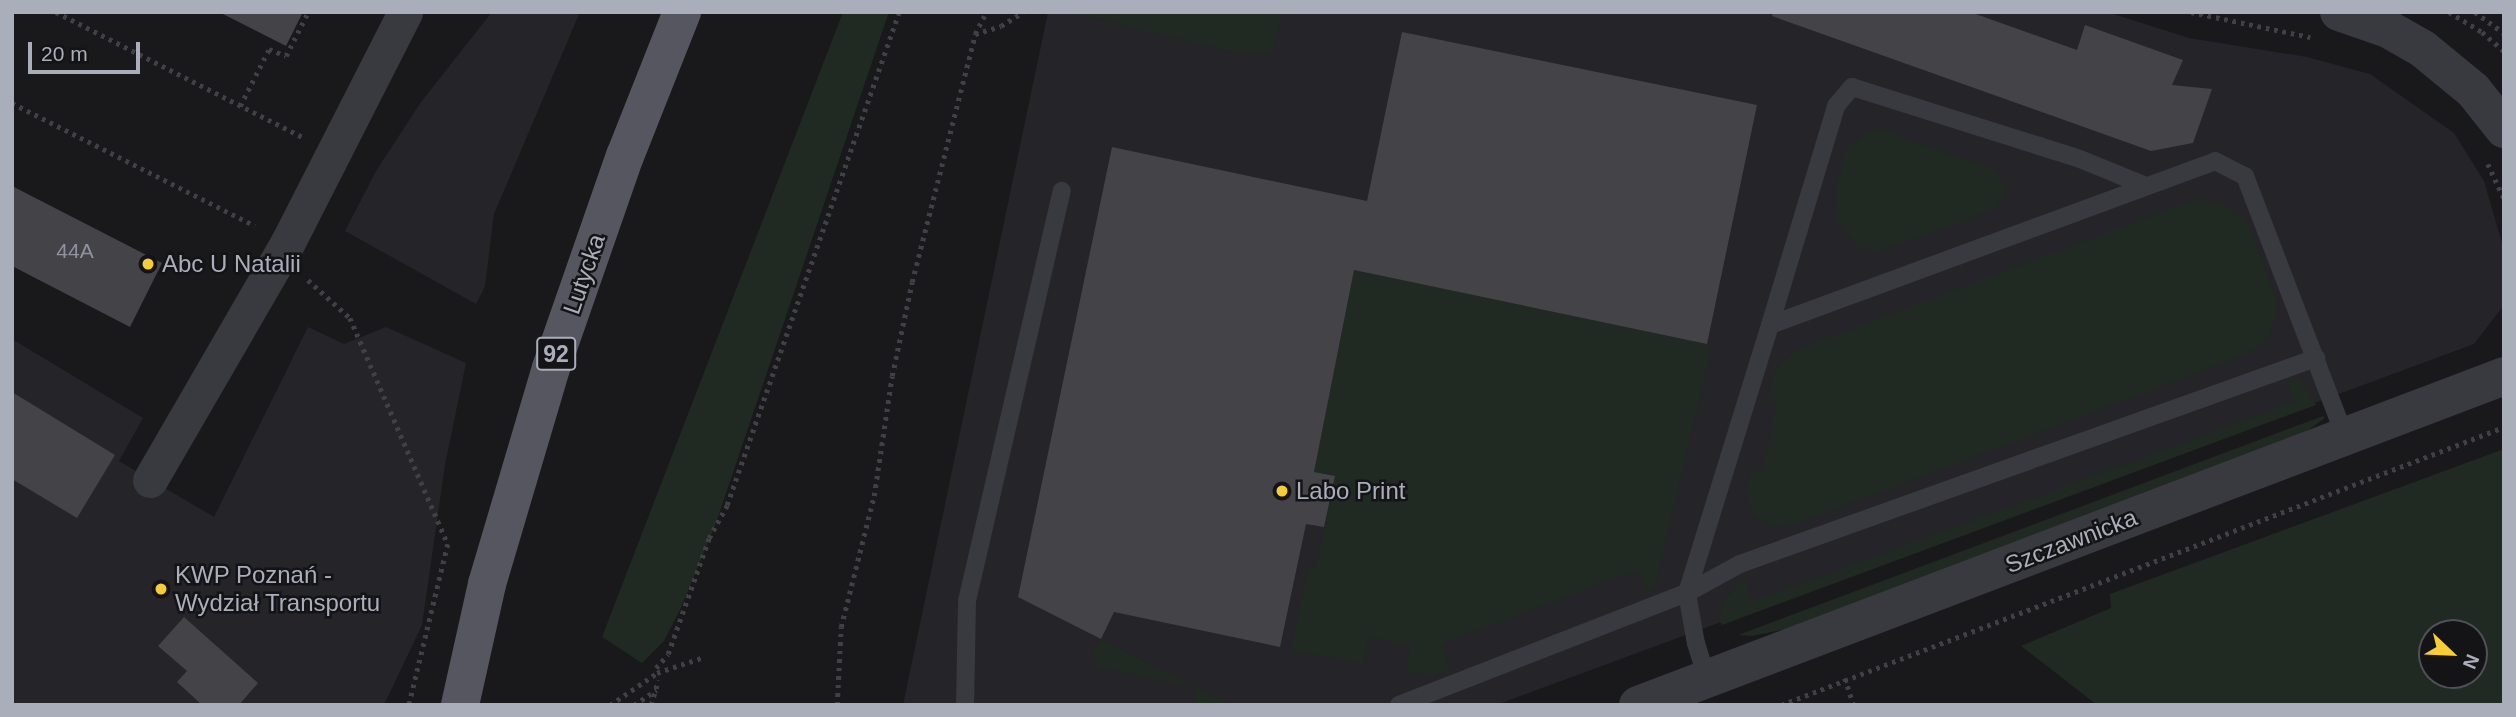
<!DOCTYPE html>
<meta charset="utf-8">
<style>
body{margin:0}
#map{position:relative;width:2516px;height:717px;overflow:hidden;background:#19181b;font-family:Arial,sans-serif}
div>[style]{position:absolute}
.built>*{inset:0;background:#252428}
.green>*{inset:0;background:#202922}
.building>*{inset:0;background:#434348}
.path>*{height:4.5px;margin-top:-2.25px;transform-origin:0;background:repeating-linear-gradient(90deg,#3f4147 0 3.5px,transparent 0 8.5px)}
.service>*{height:18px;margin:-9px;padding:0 9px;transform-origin:9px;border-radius:9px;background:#393a40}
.minor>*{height:35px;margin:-17.5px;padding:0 17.5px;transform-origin:17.5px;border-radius:17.5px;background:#393a40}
.tertiary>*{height:38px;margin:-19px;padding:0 19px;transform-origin:19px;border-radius:19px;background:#393a40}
.primary>*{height:38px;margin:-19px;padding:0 19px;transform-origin:19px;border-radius:19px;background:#55565f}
.dots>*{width:19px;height:19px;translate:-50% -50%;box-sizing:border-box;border:4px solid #141316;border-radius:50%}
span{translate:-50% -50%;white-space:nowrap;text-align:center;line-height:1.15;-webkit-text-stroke:5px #141316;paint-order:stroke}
.number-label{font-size:21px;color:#90939e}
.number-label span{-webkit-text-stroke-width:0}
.shield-label span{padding:2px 5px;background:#141316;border:2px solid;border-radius:5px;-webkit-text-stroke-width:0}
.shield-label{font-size:23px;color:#aaaebb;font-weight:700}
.poi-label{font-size:24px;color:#aaaebb}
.left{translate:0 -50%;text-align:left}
.street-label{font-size:24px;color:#aaaebb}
.frame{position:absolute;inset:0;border:14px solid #aaaebb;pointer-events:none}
.north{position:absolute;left:2418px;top:619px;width:70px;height:70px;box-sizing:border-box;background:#141316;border:2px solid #505158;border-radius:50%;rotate:113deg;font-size:19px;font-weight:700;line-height:28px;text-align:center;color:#aaaebb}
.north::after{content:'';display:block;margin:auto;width:24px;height:32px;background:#f7cc34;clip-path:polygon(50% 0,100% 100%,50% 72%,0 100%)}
.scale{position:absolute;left:28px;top:42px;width:112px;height:32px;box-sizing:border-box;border:4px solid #aaaebb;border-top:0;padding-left:9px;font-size:21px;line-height:24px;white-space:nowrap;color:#aaaebb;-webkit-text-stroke:5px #141316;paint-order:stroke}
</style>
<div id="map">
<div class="built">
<i style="clip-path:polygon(492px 12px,580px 12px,494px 214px,485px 286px,476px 304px,345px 231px,376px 171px,421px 102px)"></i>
<i style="clip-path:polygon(1048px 12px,2107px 12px,2189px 38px,2307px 57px,2370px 74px,2454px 133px,2484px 181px,2504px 250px,2504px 305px,2474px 344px,1496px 705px,903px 705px)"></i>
<i style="clip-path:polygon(308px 327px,344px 344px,386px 327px,466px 363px,445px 465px,422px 625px,384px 705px,12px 705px,12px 339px,143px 418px,119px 461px,214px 517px)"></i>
</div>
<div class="green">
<i style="clip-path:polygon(843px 12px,889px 12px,715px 526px,680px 610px,664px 641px,642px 663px,602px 637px)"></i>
<i style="clip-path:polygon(1071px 12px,1282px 12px,1272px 53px,1226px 51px)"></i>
<i style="clip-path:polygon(1880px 129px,1995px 170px,2007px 190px,1993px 211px,1879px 251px,1859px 249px,1835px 218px,1838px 180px,1848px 147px,1863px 135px)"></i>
<i style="clip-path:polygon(2199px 198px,2225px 206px,2242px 217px,2253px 235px,2276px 301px,2275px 319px,2268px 338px,2250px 353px,1791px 526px,1773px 527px,1753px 516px,1747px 490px,1751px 471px,1762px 472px,1777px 403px,1766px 401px,1776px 368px,1800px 348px)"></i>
<i style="clip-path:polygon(1354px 270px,1707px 344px,1710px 353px,1654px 589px,1647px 592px,1637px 570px,1442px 644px,1449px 671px,1433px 675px,1406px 673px,1410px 646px,1368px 637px,1363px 664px,1291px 650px,1308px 569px,1316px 569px,1335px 477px,1314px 472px)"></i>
<i style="clip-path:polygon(2293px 376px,2301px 379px,2316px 405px,1722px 625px,1719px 620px,1723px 603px,1744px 578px,1751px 602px,2293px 402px,2285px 377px)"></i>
<i style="clip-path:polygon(2323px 416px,2325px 418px,2296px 439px,1791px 628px,1753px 636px,1738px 635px)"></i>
<i style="clip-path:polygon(evenodd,2504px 449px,2504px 705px,2097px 705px,2021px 646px,2111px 608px,2110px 594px,2504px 449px,2432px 633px,2474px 633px,2474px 675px,2432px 675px,2432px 633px)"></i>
<i style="clip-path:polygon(1101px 639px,1231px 705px,1193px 705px,1196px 688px,1097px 667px,1093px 652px)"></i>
</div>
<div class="building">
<i style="clip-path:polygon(219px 12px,303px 12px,286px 46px)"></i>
<i style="clip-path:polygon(1773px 12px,1970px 12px,2077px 50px,2085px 25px,2183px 60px,2172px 85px,2212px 89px,2193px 143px,2151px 151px,1772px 16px)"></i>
<i style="clip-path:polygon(1402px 32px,1757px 105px,1707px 344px,1354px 270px,1314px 472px,1335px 476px,1324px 527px,1306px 524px,1280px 647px,1114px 612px,1101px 639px,1018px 597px,1112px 147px,1367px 201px)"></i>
<i style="clip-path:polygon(12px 186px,162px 263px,130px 327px,12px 266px)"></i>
<i style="clip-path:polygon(12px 392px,115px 455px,77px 518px,12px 479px)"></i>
<i style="clip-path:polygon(184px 617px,258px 683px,239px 705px,202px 705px,177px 682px,187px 671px,158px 646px)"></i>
</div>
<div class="path">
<i style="left:56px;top:12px;width:276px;rotate:26.9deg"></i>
<i style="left:2191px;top:12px;width:122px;rotate:11.9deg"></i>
<i style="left:2449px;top:12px;width:39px;rotate:31deg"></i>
<i style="left:2482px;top:32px;width:29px;rotate:41deg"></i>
<i style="left:2475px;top:12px;width:36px;rotate:36deg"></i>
<i style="left:975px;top:34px;width:27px;rotate:-17deg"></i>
<i style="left:1001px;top:26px;width:26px;rotate:-32deg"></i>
<i style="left:12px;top:103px;width:272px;rotate:26.8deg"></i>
<i style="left:240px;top:106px;width:64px;rotate:-63deg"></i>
<i style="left:269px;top:49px;width:18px;rotate:22deg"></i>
<i style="left:286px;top:56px;width:49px;rotate:-63.4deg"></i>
<i style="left:2488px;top:164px;width:38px;rotate:65deg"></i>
<i style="left:308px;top:280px;width:57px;rotate:42.1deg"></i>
<i style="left:350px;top:318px;width:246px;rotate:66.6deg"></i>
<i style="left:448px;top:544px;width:166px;rotate:103.6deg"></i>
<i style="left:656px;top:668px;width:18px;rotate:-49deg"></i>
<i style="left:668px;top:654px;width:123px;rotate:-70.5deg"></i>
<i style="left:709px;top:538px;width:38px;rotate:-61deg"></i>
<i style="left:727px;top:505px;width:522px;rotate:-70.77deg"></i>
<i style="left:1845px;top:678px;width:28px;rotate:72deg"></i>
<i style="left:610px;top:705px;width:57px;rotate:-34.2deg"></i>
<i style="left:657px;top:673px;width:50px;rotate:-18.8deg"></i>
<i style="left:634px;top:705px;width:27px;rotate:-34deg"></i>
<i style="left:651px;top:705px;width:26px;rotate:-74deg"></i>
<i style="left:837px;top:705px;width:78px;rotate:-87.1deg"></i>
<i style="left:841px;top:627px;width:135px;rotate:-75.9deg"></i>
<i style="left:874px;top:496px;width:121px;rotate:-81.5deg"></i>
<i style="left:892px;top:376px;width:96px;rotate:-78deg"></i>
<i style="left:912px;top:282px;width:256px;rotate:-75.7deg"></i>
<i style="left:975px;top:34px;width:25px;rotate:-63deg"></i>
<i style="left:1781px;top:705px;width:775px;rotate:-21.03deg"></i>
</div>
<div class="service">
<i style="left:1770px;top:325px;width:229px;rotate:-73.2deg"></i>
<i style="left:1836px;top:106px;width:25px;rotate:-50deg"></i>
<i style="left:1852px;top:87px;width:239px;rotate:17.5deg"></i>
<i style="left:2080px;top:159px;width:71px;rotate:22.2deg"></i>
<i style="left:1707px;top:679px;width:37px;rotate:-107deg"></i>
<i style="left:1696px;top:644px;width:52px;rotate:-100deg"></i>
<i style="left:1687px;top:593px;width:281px;rotate:-72.8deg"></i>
<i style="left:1770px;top:325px;width:474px;rotate:-20.2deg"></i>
<i style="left:2215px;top:161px;width:34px;rotate:27deg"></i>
<i style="left:2245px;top:176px;width:279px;rotate:69deg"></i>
<i style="left:965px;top:705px;width:104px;rotate:-88.9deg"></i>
<i style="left:967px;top:601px;width:421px;rotate:-77deg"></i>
<i style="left:1399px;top:705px;width:309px;rotate:-21.3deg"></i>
<i style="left:1687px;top:593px;width:60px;rotate:-28.7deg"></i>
<i style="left:1740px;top:564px;width:612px;rotate:-19.68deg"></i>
</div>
<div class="minor">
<i style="left:150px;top:480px;width:275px;rotate:-59.9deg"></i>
<i style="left:288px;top:242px;width:258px;rotate:-63deg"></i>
</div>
<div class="tertiary">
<i style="left:2339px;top:12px;width:52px;rotate:19.1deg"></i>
<i style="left:2388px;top:29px;width:40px;rotate:29.7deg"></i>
<i style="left:2423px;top:49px;width:65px;rotate:39.4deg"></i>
<i style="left:2473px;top:90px;width:50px;rotate:51.5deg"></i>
<i style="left:1638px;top:705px;width:926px;rotate:-20.8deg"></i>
</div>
<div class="primary">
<i style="left:460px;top:705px;width:124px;rotate:-77.4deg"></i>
<i style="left:487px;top:584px;width:225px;rotate:-73.5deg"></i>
<i style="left:551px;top:368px;width:225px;rotate:-70.8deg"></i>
<i style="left:625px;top:156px;width:155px;rotate:-68.4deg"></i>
</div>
<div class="dots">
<i style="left:148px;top:264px;background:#f7cc34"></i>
<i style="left:1282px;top:491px;background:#f7cc34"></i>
<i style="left:161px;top:589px;background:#f7cc34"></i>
</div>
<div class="number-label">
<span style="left:75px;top:251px">44A</span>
</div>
<div class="shield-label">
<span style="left:556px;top:354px">92</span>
</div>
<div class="poi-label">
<span class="left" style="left:162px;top:264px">Abc U Natalii</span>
<span class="left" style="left:1296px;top:491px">Labo Print</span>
<span class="left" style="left:175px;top:589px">KWP Poznań -<br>Wydział Transportu</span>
</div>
<div class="street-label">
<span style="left:584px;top:274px;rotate:-71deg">Lutycka</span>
<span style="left:2071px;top:541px;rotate:-21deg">Szczawnicka</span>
</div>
<div class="frame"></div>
<div class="north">N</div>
<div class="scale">20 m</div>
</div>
